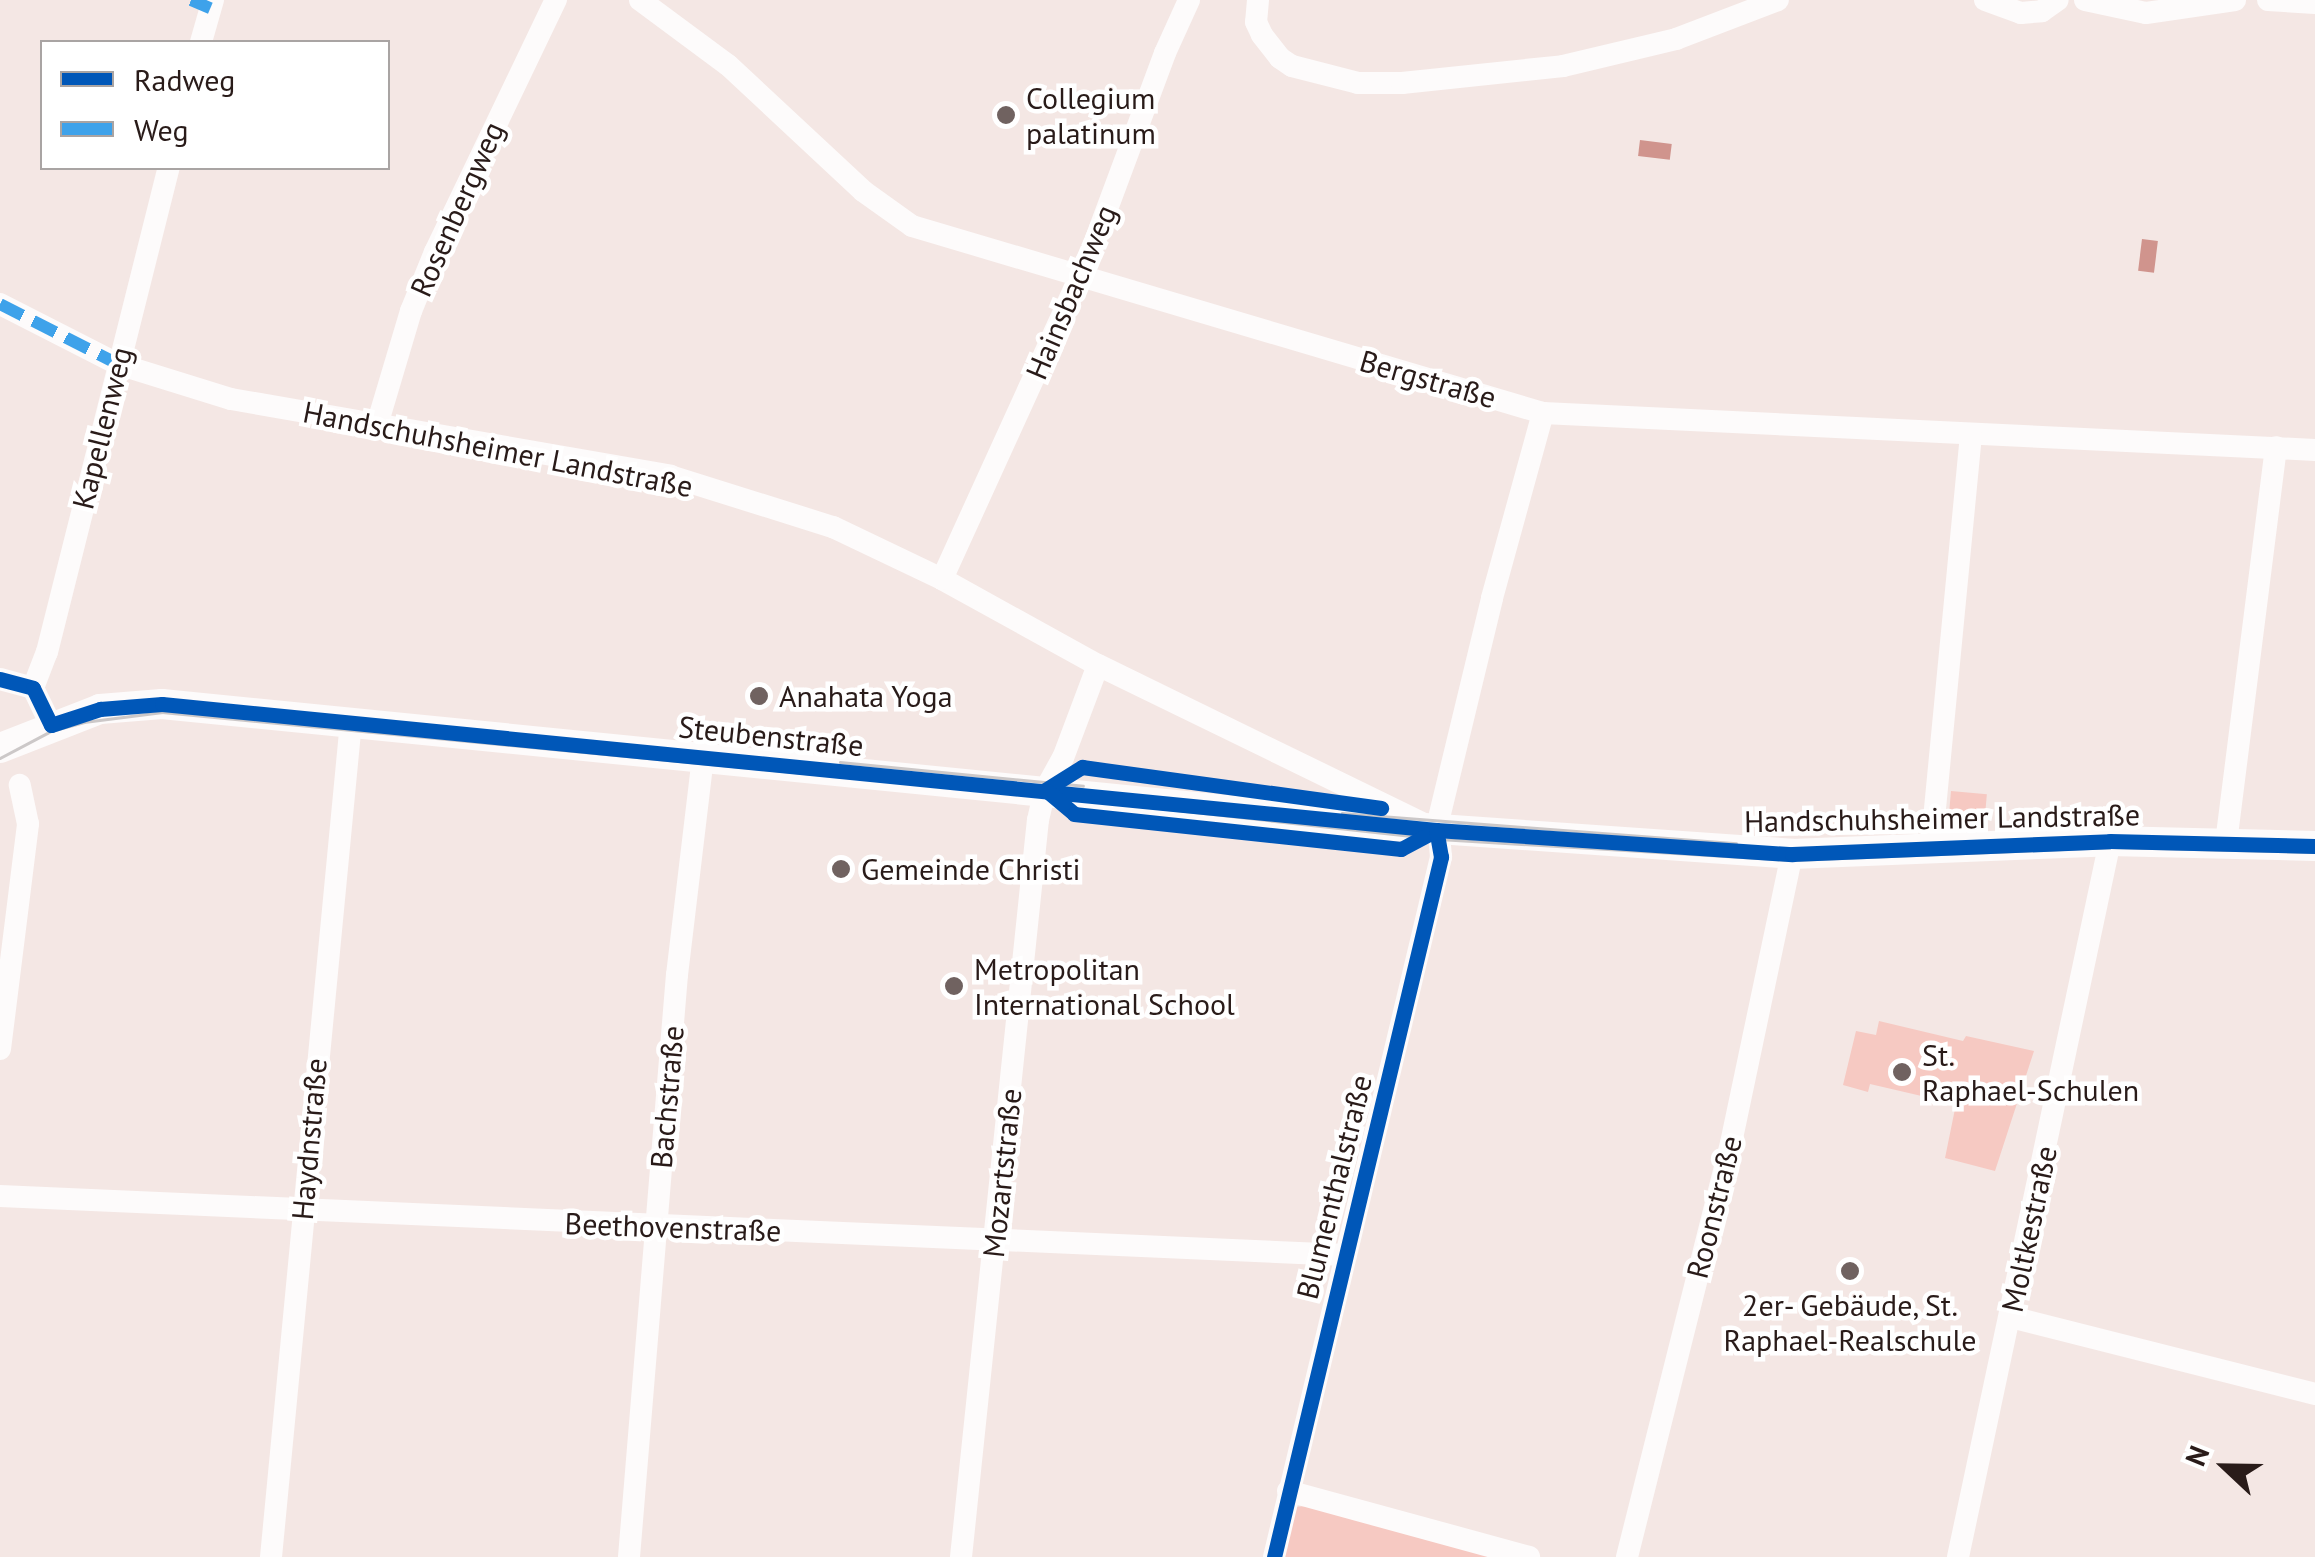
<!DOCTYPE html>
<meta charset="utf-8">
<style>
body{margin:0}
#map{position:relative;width:2315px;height:1557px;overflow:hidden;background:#f4e7e4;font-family:"PT Sans",sans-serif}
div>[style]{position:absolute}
.green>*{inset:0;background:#f6c9c2;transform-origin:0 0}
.water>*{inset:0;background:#d0948d;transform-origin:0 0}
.minor>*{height:22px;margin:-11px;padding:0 11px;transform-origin:11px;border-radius:11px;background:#fdfbfb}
.secondary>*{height:30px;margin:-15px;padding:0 15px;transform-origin:15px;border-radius:15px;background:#fdfbfb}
.tram>*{height:2.5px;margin:-1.25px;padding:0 1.25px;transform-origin:1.25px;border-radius:1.25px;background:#ccc8c8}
.quiet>*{height:12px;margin-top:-6px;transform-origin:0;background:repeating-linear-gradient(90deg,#3ea2ea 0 25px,transparent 0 37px)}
.cycleway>*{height:15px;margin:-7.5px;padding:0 7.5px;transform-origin:7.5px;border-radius:7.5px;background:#0057b8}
.dots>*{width:28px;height:28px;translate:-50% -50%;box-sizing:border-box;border:5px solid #fff;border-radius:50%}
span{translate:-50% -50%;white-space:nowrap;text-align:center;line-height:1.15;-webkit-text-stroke:9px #fff;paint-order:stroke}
.poi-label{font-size:30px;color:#291b19}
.left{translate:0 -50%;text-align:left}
.street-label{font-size:30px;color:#291b19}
.legend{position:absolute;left:40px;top:40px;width:350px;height:130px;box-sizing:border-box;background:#fff;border:2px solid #a9a4a3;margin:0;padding:12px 18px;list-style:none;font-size:30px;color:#291b19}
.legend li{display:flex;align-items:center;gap:20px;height:50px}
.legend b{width:50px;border:2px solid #a9a4a3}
.north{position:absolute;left:2175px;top:1417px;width:100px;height:100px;-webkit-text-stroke:8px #fff;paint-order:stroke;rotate:292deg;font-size:28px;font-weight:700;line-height:40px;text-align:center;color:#291b19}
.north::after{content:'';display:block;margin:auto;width:35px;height:45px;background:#291b19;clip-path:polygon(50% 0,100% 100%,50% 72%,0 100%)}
</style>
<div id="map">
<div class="green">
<i style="left:1951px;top:791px;width:36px;height:24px;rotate:5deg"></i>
<i style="clip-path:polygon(1879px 1021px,1963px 1041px,1966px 1036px,2034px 1051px,1995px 1171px,1945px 1158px,1956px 1104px,1870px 1084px,1868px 1092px,1843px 1085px,1856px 1031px,1876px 1035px)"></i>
<i style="clip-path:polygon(1306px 1506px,1491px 1557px,1282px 1557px,1293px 1507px)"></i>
</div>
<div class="water">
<i style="left:1640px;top:140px;width:32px;height:16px;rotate:7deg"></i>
<i style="left:2142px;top:239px;width:16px;height:32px;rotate:7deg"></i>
</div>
<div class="minor">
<i style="left:640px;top:0;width:109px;rotate:36.5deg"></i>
<i style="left:728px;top:65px;width:185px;rotate:43deg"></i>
<i style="left:863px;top:191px;width:60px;rotate:35.5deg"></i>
<i style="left:912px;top:226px;width:658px;rotate:16.51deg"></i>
<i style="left:1543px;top:413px;width:773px;rotate:2.74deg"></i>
<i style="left:1258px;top:0;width:22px;rotate:95deg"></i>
<i style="left:1256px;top:22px;width:14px;rotate:65deg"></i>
<i style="left:1262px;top:35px;width:29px;rotate:52deg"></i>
<i style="left:1280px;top:58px;width:14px;rotate:34deg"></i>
<i style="left:1292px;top:66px;width:68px;rotate:14.4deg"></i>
<i style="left:1358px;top:83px;width:44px"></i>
<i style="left:1402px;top:83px;width:162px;rotate:-6deg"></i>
<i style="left:1563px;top:66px;width:116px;rotate:-13.4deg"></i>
<i style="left:1676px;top:39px;width:109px;rotate:-20.9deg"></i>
<i style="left:1985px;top:0;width:38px;rotate:20deg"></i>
<i style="left:2021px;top:13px;width:21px;rotate:-5deg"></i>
<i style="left:2042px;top:11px;width:19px;rotate:-35deg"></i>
<i style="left:2085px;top:0;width:62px;rotate:12deg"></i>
<i style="left:2146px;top:13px;width:90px;rotate:-8.3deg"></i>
<i style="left:2268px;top:0;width:47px;rotate:3.7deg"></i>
<i style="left:201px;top:42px;width:44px;rotate:-74.1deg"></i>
<i style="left:0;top:304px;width:132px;rotate:27deg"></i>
<i style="left:118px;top:364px;width:118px;rotate:17.2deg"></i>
<i style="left:231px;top:399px;width:446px;rotate:9.9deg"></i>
<i style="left:670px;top:476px;width:171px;rotate:17.4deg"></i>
<i style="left:833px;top:527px;width:121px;rotate:25.5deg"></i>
<i style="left:942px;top:579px;width:178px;rotate:28.9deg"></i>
<i style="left:1098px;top:665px;width:363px;rotate:26deg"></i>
<i style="left:377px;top:425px;width:119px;rotate:-73.4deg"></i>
<i style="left:411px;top:311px;width:64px;rotate:-67.9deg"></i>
<i style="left:435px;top:252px;width:280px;rotate:-64.4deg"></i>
<i style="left:942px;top:579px;width:359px;rotate:-65.5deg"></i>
<i style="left:1091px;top:252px;width:212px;rotate:-69.6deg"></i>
<i style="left:1165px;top:53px;width:58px;rotate:-65.6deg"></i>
<i style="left:0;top:679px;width:34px;rotate:15deg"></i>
<i style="left:33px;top:688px;width:41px;rotate:64.1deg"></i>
<i style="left:33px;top:688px;width:39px;rotate:-69deg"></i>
<i style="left:47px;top:652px;width:499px;rotate:-75.9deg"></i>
<i style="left:2226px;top:843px;width:399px;rotate:-82.8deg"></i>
<i style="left:1931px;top:850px;width:418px;rotate:-84.5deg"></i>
<i style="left:0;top:1049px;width:227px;rotate:-82.9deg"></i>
<i style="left:28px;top:824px;width:40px;rotate:-102deg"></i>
<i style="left:0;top:1196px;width:1347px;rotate:2.51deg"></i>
<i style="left:2011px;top:1317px;width:314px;rotate:14.2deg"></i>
<i style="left:1288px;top:1491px;width:250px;rotate:15.3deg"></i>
<i style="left:271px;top:1557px;width:840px;rotate:-84.53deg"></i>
<i style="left:629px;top:1557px;width:584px;rotate:-85.29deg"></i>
<i style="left:677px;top:975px;width:220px;rotate:-83.2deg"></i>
<i style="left:961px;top:1557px;width:741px;rotate:-84.04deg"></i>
<i style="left:1038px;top:820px;width:31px;rotate:-77deg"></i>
<i style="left:1045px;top:790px;width:37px;rotate:-61deg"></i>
<i style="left:1063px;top:758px;width:99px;rotate:-69.4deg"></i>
<i style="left:1274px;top:1557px;width:720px;rotate:-76.58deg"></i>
<i style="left:1441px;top:857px;width:35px;rotate:-95deg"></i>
<i style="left:1438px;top:822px;width:230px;rotate:-76.4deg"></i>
<i style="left:1492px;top:598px;width:192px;rotate:-74.6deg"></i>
<i style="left:1627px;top:1557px;width:427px;rotate:-75.9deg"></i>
<i style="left:1731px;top:1143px;width:295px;rotate:-78.1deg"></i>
<i style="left:1958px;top:1557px;width:732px;rotate:-78.01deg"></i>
</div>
<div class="secondary">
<i style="left:0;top:748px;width:107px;rotate:-21.3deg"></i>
<i style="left:100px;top:709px;width:62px;rotate:-4.6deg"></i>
<i style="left:162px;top:704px;width:1211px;rotate:5.69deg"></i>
<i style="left:1367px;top:824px;width:426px;rotate:4deg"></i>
<i style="left:1792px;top:854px;width:318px;rotate:-2.3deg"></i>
<i style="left:2110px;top:841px;width:205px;rotate:1.4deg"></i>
</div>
<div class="tram">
<i style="left:0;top:758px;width:58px;rotate:-27.9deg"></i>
<i style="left:51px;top:731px;width:34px;rotate:-15deg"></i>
<i style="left:84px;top:722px;width:79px;rotate:-7.3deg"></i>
<i style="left:162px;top:712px;width:900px;rotate:5.42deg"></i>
<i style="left:1058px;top:797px;width:383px;rotate:6.3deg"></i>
<i style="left:1439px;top:839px;width:354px;rotate:3.4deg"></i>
<i style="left:1792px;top:860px;width:318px;rotate:-2.3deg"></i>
<i style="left:2110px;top:847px;width:205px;rotate:1.4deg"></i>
<i style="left:840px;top:762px;width:244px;rotate:5.6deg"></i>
<i style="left:1342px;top:813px;width:395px;rotate:4.4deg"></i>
</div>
<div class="quiet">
<i style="left:191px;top:0;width:21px;rotate:23deg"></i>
<i style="left:0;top:304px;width:132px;rotate:27deg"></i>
</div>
<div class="cycleway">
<i style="left:0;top:679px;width:34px;rotate:15deg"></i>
<i style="left:33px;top:688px;width:41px;rotate:64.1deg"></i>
<i style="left:51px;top:725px;width:52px;rotate:-18.1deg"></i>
<i style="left:100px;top:709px;width:62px;rotate:-4.6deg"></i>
<i style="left:162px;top:704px;width:1280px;rotate:5.65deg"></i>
<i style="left:1436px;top:830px;width:357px;rotate:3.9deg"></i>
<i style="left:1792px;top:854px;width:318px;rotate:-2.3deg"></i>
<i style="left:2110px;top:841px;width:205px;rotate:1.4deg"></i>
<i style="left:1045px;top:790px;width:44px;rotate:-31.9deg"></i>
<i style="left:1082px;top:767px;width:302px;rotate:7.8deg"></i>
<i style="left:1047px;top:791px;width:35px;rotate:40deg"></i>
<i style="left:1074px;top:814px;width:329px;rotate:6.1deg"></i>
<i style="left:1401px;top:849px;width:40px;rotate:-28deg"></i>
<i style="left:1274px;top:1557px;width:720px;rotate:-76.58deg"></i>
<i style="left:1441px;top:857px;width:27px;rotate:-100deg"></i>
</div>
<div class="dots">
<i style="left:1006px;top:115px;background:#706260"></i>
<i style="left:759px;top:696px;background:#706260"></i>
<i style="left:841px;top:869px;background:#706260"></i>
<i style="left:954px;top:986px;background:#706260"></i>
<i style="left:1902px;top:1072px;background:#706260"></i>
<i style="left:1850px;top:1271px;background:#706260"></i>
</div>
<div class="poi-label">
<span class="left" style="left:1026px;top:115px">Collegium<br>palatinum</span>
<span class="left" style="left:779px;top:696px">Anahata Yoga</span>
<span class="left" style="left:861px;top:869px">Gemeinde Christi</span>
<span class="left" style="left:974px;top:986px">Metropolitan<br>International School</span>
<span class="left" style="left:1922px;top:1072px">St.<br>Raphael-Schulen</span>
<span style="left:1850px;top:1322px">2er- Gebäude, St.<br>Raphael-Realschule</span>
</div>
<div class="street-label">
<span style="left:457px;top:209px;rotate:-66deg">Rosenbergweg</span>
<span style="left:1071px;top:292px;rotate:-67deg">Hainsbachweg</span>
<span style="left:1428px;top:379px;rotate:16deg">Bergstraße</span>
<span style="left:102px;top:428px;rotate:-76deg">Kapellenweg</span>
<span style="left:498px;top:449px;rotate:11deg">Handschuhsheimer Landstraße</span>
<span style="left:771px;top:736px;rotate:6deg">Steubenstraße</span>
<span style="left:1942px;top:818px;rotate:-1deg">Handschuhsheimer Landstraße</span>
<span style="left:667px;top:1097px;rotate:-85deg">Bachstraße</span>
<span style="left:309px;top:1139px;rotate:-85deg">Haydnstraße</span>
<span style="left:1002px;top:1173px;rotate:-84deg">Mozartstraße</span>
<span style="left:1334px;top:1187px;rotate:-76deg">Blumenthalstraße</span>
<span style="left:1714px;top:1207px;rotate:-76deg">Roonstraße</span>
<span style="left:673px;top:1227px;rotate:2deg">Beethovenstraße</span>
<span style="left:2029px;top:1229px;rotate:-78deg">Moltkestraße</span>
</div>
<ul class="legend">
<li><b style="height:12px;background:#0057b8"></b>Radweg</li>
<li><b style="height:12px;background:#3ea2ea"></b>Weg</li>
</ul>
<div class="north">N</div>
</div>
